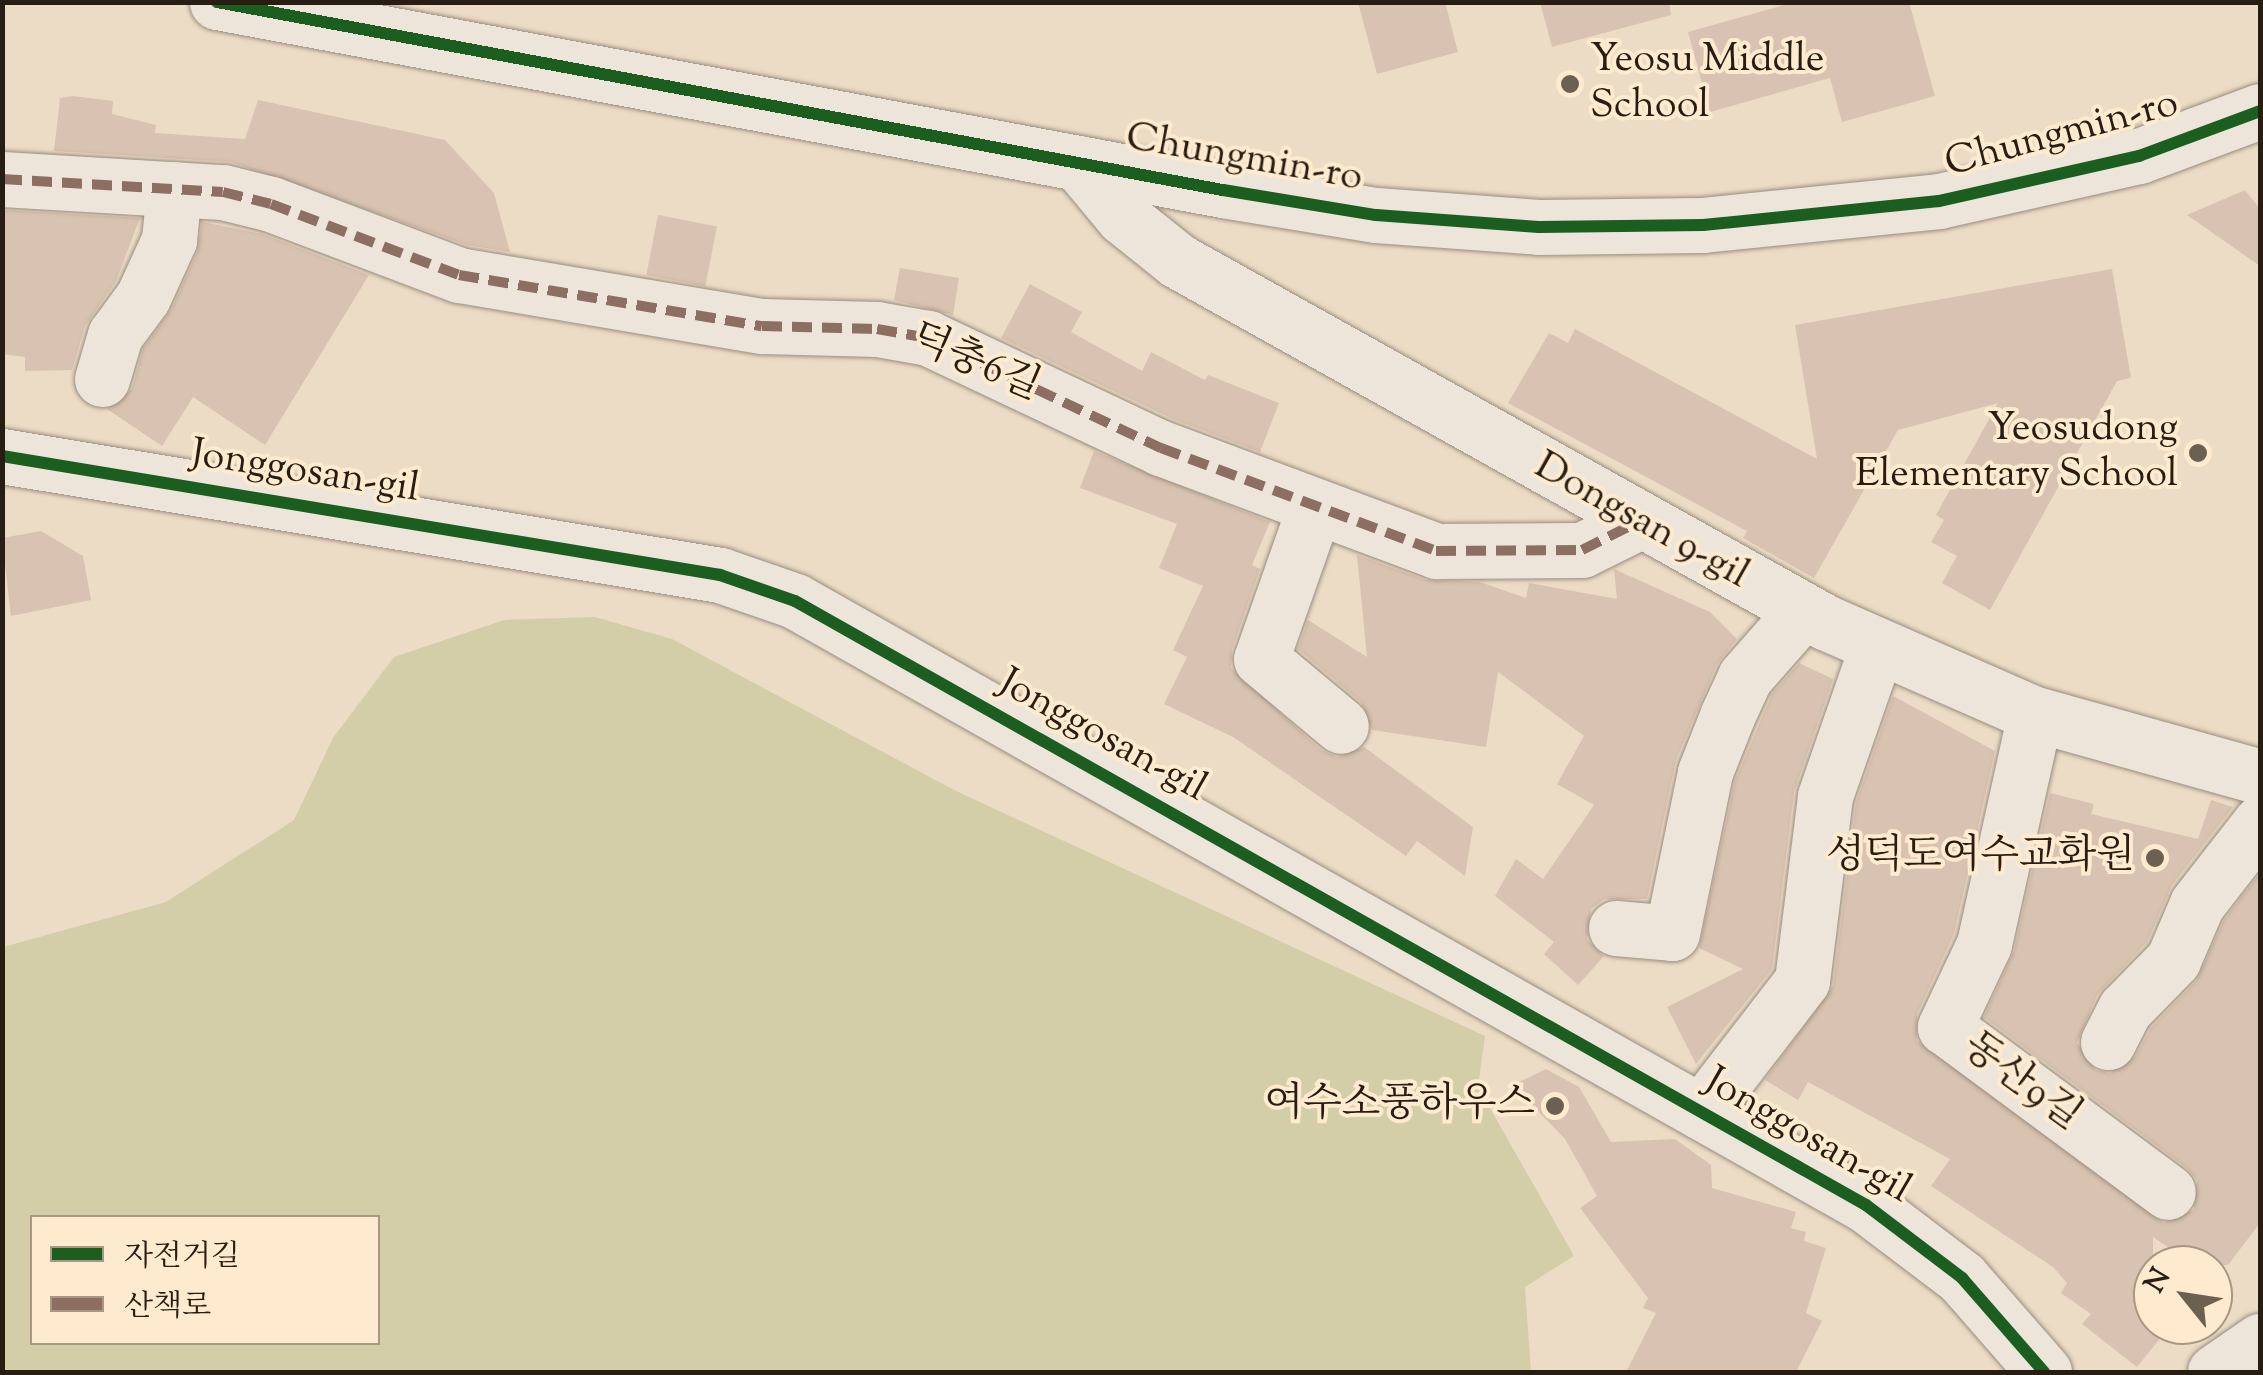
<!DOCTYPE html>
<meta charset="utf-8">
<style>
body{margin:0}
#map{position:relative;width:2263px;height:1375px;overflow:hidden;background:#eddcc5;font-family:"Sorts Mill Goudy","Noto Serif KR",serif}
div>[style]{position:absolute}
.green>*{inset:0;background:#d3cea7}
.building>*{inset:0;background:#d8c2b1;transform-origin:0 0}
.roads{filter:drop-shadow(0 0 2px #988d7f) drop-shadow(0 0 2px #988d7f)}
.minor>*{height:55px;margin:-27.5px;padding:0 27.5px;transform-origin:27.5px;border-radius:27.5px;background:#eee5da}
.quiet>*{height:10px;margin-top:-5px;transform-origin:0;background:repeating-linear-gradient(90deg,#8d6e63 0 20px,transparent 0 30px)}
.cycleway>*{height:12px;margin:-6px;padding:0 6px;transform-origin:6px;border-radius:6px;background:#1b5e20}
.dots>*{width:28px;height:28px;translate:-50% -50%;box-sizing:border-box;border:5px solid #feeace;border-radius:50%}
span{translate:-50% -50%;white-space:nowrap;text-align:center;line-height:1.15;-webkit-text-stroke:8px #feeace;paint-order:stroke}
.poi-label{font-size:40px;color:#271d12}
.left{translate:0 -50%;text-align:left}
.right{translate:-100% -50%;text-align:right}
.street-label{font-size:40px;color:#271d12}
.frame{position:absolute;inset:0;border:5px solid #271d12;pointer-events:none}
.legend{position:absolute;left:30px;top:1215px;width:350px;height:130px;box-sizing:border-box;background:#feeace;border:2px solid #a89883;margin:0;padding:12px 18px;list-style:none;font-size:30px;color:#271d12}
.legend li{display:flex;align-items:center;gap:20px;height:50px}
.legend b{width:50px;border:2px solid #a89883}
.north{position:absolute;left:2133px;top:1245px;width:100px;height:100px;box-sizing:border-box;background:#feeace;border:2px solid #a89883;border-radius:50%;rotate:300deg;font-size:28px;font-weight:700;line-height:40px;text-align:center;color:#271d12}
.north::after{content:'';display:block;margin:auto;width:35px;height:45px;background:#6c6051;clip-path:polygon(50% 0,100% 100%,50% 72%,0 100%)}
</style>
<div id="map">
<div class="green">
<i style="clip-path:polygon(evenodd,595px 617px,672px 639px,954px 790px,1485px 1036px,1478px 1087px,1574px 1256px,1525px 1287px,1531px 1372px,3px 1372px,3px 947px,166px 902px,294px 820px,333px 738px,394px 657px,504px 620px,595px 617px,32px 1218px,378px 1218px,378px 1342px,32px 1342px,32px 1218px)"></i>
</div>
<div class="building">
<i style="clip-path:polygon(1358px 2px,1445px 2px,1458px 52px,1377px 74px)"></i>
<i style="clip-path:polygon(1540px 2px,1669px 2px,1671px 15px,1552px 47px)"></i>
<i style="clip-path:polygon(1795px 2px,1909px 2px,1935px 96px,1842px 122px,1830px 78px,1710px 112px,1688px 32px)"></i>
<i style="clip-path:polygon(73px 96px,113px 101px,112px 114px,156px 125px,155px 133px,245px 139px,258px 100px,445px 140px,494px 193px,510px 252px,467px 245px,231px 162px,54px 151px,60px 98px)"></i>
<i style="clip-path:polygon(2245px 190px,2260px 209px,2260px 266px,2187px 215px)"></i>
<i style="clip-path:polygon(2px 210px,140px 218px,116px 281px,85px 326px,72px 370px,25px 371px,25px 357px,2px 354px)"></i>
<i style="left:658px;top:215px;width:60px;height:61px;rotate:11deg"></i>
<i style="clip-path:polygon(202px 222px,262px 234px,369px 275px,265px 445px,193px 397px,162px 446px,107px 409px,132px 389px,143px 349px,171px 310px,197px 253px)"></i>
<i style="clip-path:polygon(900px 268px,959px 278px,953px 315px,894px 300px)"></i>
<i style="clip-path:polygon(2112px 269px,2131px 378px,2117px 381px,1990px 610px,1942px 583px,1957px 556px,1931px 542px,1944px 520px,1936px 515px,1998px 403px,1898px 430px,1814px 578px,1743px 538px,1747px 531px,1508px 403px,1549px 333px,1568px 343px,1575px 329px,1817px 459px,1795px 325px)"></i>
<i style="clip-path:polygon(1030px 284px,1082px 312px,1071px 332px,1142px 371px,1151px 352px,1205px 380px,1208px 375px,1279px 403px,1260px 452px,1173px 419px,1001px 338px)"></i>
<i style="clip-path:polygon(1094px 451px,1270px 522px,1252px 565px,1260px 569px,1232px 649px,1231px 668px,1321px 750px,1337px 757px,1364px 747px,1473px 827px,1465px 876px,1417px 841px,1406px 856px,1233px 737px,1164px 704px,1187px 657px,1173px 650px,1203px 586px,1159px 568px,1177px 524px,1080px 488px)"></i>
<i style="clip-path:polygon(41px 531px,83px 556px,91px 600px,11px 616px,2px 538px)"></i>
<i style="clip-path:polygon(1357px 555px,1426px 580px,1480px 582px,1526px 598px,1529px 583px,1617px 599px,1614px 569px,1710px 612px,1737px 639px,1717px 664px,1676px 760px,1647px 899px,1604px 899px,1591px 909px,1587px 940px,1604px 956px,1578px 985px,1544px 954px,1554px 942px,1495px 896px,1516px 859px,1543px 879px,1594px 805px,1557px 784px,1584px 736px,1498px 672px,1486px 747px,1372px 730px,1361px 702px,1298px 649px,1308px 620px,1367px 657px)"></i>
<i style="clip-path:polygon(1799px 663px,1833px 679px,1794px 792px,1772px 969px,1696px 1064px,1667px 1007px,1743px 969px,1699px 948px,1735px 781px,1772px 694px)"></i>
<i style="clip-path:polygon(1893px 696px,1995px 751px,1954px 934px,1917px 1014px,1917px 1041px,2164px 1223px,2194px 1210px,2197px 1180px,2187px 1168px,1984px 1017px,2014px 951px,2050px 793px,2094px 804px,2091px 814px,2198px 839px,2211px 800px,2233px 807px,2172px 885px,2147px 942px,2097px 995px,2077px 1043px,2095px 1070px,2110px 1073px,2135px 1057px,2151px 1028px,2196px 981px,2224px 920px,2260px 873px,2260px 1223px,2228px 1265px,2194px 1265px,2153px 1237px,2153px 1327px,2163px 1335px,2137px 1367px,2082px 1324px,2091px 1314px,2061px 1293px,2067px 1283px,2053px 1267px,1931px 1186px,1950px 1159px,1808px 1082px,1798px 1100px,1765px 1080px,1833px 986px,1856px 803px)"></i>
<i style="clip-path:polygon(1546px 1069px,1579px 1087px,1611px 1142px,1675px 1139px,1711px 1165px,1712px 1188px,1796px 1212px,1791px 1228px,1806px 1232px,1804px 1241px,1826px 1248px,1806px 1313px,1822px 1321px,1796px 1372px,1626px 1372px,1656px 1313px,1643px 1308px,1648px 1298px,1580px 1208px,1597px 1196px,1565px 1139px,1513px 1085px)"></i>
</div>
<div class="roads">
<div class="minor">
<i style="left:217px;top:2px;width:1023px;rotate:10.59deg"></i>
<i style="left:1223px;top:190px;width:155px;rotate:9.3deg"></i>
<i style="left:1376px;top:215px;width:163px;rotate:4.2deg"></i>
<i style="left:1539px;top:227px;width:164px;rotate:-0.7deg"></i>
<i style="left:1703px;top:225px;width:237px;rotate:-5.8deg"></i>
<i style="left:1939px;top:201px;width:205px;rotate:-12.7deg"></i>
<i style="left:2139px;top:156px;width:129px;rotate:-20.4deg"></i>
<i style="left:1078px;top:163px;width:70px;rotate:50.2deg"></i>
<i style="left:1123px;top:217px;width:70px;rotate:38.7deg"></i>
<i style="left:1178px;top:261px;width:741px;rotate:29.16deg"></i>
<i style="left:1825px;top:622px;width:229px;rotate:23.7deg"></i>
<i style="left:2035px;top:714px;width:234px;rotate:15.6deg"></i>
<i style="left:2px;top:179px;width:221px;rotate:3.4deg"></i>
<i style="left:223px;top:192px;width:49px;rotate:14deg"></i>
<i style="left:271px;top:204px;width:201px;rotate:20.7deg"></i>
<i style="left:459px;top:275px;width:307px;rotate:9.6deg"></i>
<i style="left:762px;top:326px;width:115px;rotate:1.5deg"></i>
<i style="left:877px;top:329px;width:52px;rotate:10deg"></i>
<i style="left:928px;top:338px;width:258px;rotate:25.3deg"></i>
<i style="left:1161px;top:448px;width:294px;rotate:20.5deg"></i>
<i style="left:1436px;top:551px;width:146px;rotate:-0.4deg"></i>
<i style="left:1582px;top:550px;width:63px;rotate:-26.6deg"></i>
<i style="left:102px;top:379px;width:46px;rotate:-73.5deg"></i>
<i style="left:115px;top:335px;width:47px;rotate:-53.6deg"></i>
<i style="left:143px;top:297px;width:63px;rotate:-65.5deg"></i>
<i style="left:169px;top:240px;width:51px;rotate:-84.4deg"></i>
<i style="left:2px;top:456px;width:728px;rotate:9.41deg"></i>
<i style="left:720px;top:575px;width:79px;rotate:19.1deg"></i>
<i style="left:795px;top:601px;width:1230px;rotate:29.42deg"></i>
<i style="left:1866px;top:1205px;width:121px;rotate:37.2deg"></i>
<i style="left:1962px;top:1278px;width:125px;rotate:48.9deg"></i>
<i style="left:1315px;top:506px;width:162px;rotate:109.4deg"></i>
<i style="left:1261px;top:659px;width:104px;rotate:39.9deg"></i>
<i style="left:2035px;top:714px;width:236px;rotate:102.5deg"></i>
<i style="left:1984px;top:944px;width:92px;rotate:115.2deg"></i>
<i style="left:1945px;top:1027px;width:277px;rotate:36.5deg"></i>
<i style="left:1616px;top:928px;width:56px;rotate:5.1deg"></i>
<i style="left:1672px;top:933px;width:164px;rotate:-78.4deg"></i>
<i style="left:1705px;top:772px;width:62px;rotate:-68.4deg"></i>
<i style="left:1728px;top:714px;width:41px;rotate:-65.3deg"></i>
<i style="left:1745px;top:677px;width:88px;rotate:-48.7deg"></i>
<i style="left:2108px;top:1042px;width:37px;rotate:-63deg"></i>
<i style="left:2125px;top:1009px;width:69px;rotate:-45.6deg"></i>
<i style="left:2173px;top:960px;width:61px;rotate:-66.8deg"></i>
<i style="left:2197px;top:904px;width:103px;rotate:-52.1deg"></i>
<i style="left:1701px;top:1112px;width:165px;rotate:-52.4deg"></i>
<i style="left:1802px;top:981px;width:186px;rotate:-82.9deg"></i>
<i style="left:1825px;top:796px;width:158px;rotate:-70.8deg"></i>
<i style="left:2215px;top:1372px;width:55px;rotate:-34.6deg"></i>
</div>
</div>
<div class="quiet">
<i style="left:2px;top:179px;width:221px;rotate:3.4deg"></i>
<i style="left:223px;top:192px;width:49px;rotate:14deg"></i>
<i style="left:271px;top:204px;width:201px;rotate:20.7deg"></i>
<i style="left:459px;top:275px;width:307px;rotate:9.6deg"></i>
<i style="left:762px;top:326px;width:115px;rotate:1.5deg"></i>
<i style="left:877px;top:329px;width:52px;rotate:10deg"></i>
<i style="left:928px;top:338px;width:258px;rotate:25.3deg"></i>
<i style="left:1161px;top:448px;width:294px;rotate:20.5deg"></i>
<i style="left:1436px;top:551px;width:146px;rotate:-0.4deg"></i>
<i style="left:1582px;top:550px;width:63px;rotate:-26.6deg"></i>
</div>
<div class="cycleway">
<i style="left:217px;top:2px;width:1023px;rotate:10.59deg"></i>
<i style="left:1223px;top:190px;width:155px;rotate:9.3deg"></i>
<i style="left:1376px;top:215px;width:163px;rotate:4.2deg"></i>
<i style="left:1539px;top:227px;width:164px;rotate:-0.7deg"></i>
<i style="left:1703px;top:225px;width:237px;rotate:-5.8deg"></i>
<i style="left:1939px;top:201px;width:205px;rotate:-12.7deg"></i>
<i style="left:2139px;top:156px;width:129px;rotate:-20.4deg"></i>
<i style="left:2px;top:456px;width:728px;rotate:9.41deg"></i>
<i style="left:720px;top:575px;width:79px;rotate:19.1deg"></i>
<i style="left:795px;top:601px;width:1230px;rotate:29.42deg"></i>
<i style="left:1866px;top:1205px;width:121px;rotate:37.2deg"></i>
<i style="left:1962px;top:1278px;width:125px;rotate:48.9deg"></i>
</div>
<div class="dots">
<i style="left:1570px;top:84px;background:#6c6051"></i>
<i style="left:2198px;top:453px;background:#6c6051"></i>
<i style="left:2155px;top:858px;background:#6c6051"></i>
<i style="left:1555px;top:1106px;background:#6c6051"></i>
</div>
<div class="poi-label">
<span class="left" style="left:1590px;top:84px">Yeosu Middle<br>School</span>
<span class="right" style="left:2178px;top:453px">Yeosudong<br>Elementary School</span>
<span class="right" style="left:2135px;top:858px">성덕도여수교화원</span>
<span class="right" style="left:1535px;top:1106px">여수소풍하우스</span>
</div>
<div class="street-label">
<span style="left:2062px;top:135px;rotate:-15deg">Chungmin-ro</span>
<span style="left:1244px;top:159px;rotate:10deg">Chungmin-ro</span>
<span style="left:975px;top:364px;rotate:23deg">덕충6길</span>
<span style="left:305px;top:473px;rotate:9deg">Jonggosan-gil</span>
<span style="left:1641px;top:522px;rotate:29deg">Dongsan 9-gil</span>
<span style="left:1102px;top:737px;rotate:29deg">Jonggosan-gil</span>
<span style="left:2021px;top:1083px;rotate:36deg">동산9길</span>
<span style="left:1807px;top:1137px;rotate:30deg">Jonggosan-gil</span>
</div>
<div class="frame"></div>
<ul class="legend">
<li><b style="height:12px;background:#1b5e20"></b>자전거길</li>
<li><b style="height:12px;background:#8d6e63"></b>산책로</li>
</ul>
<div class="north">N</div>
</div>
